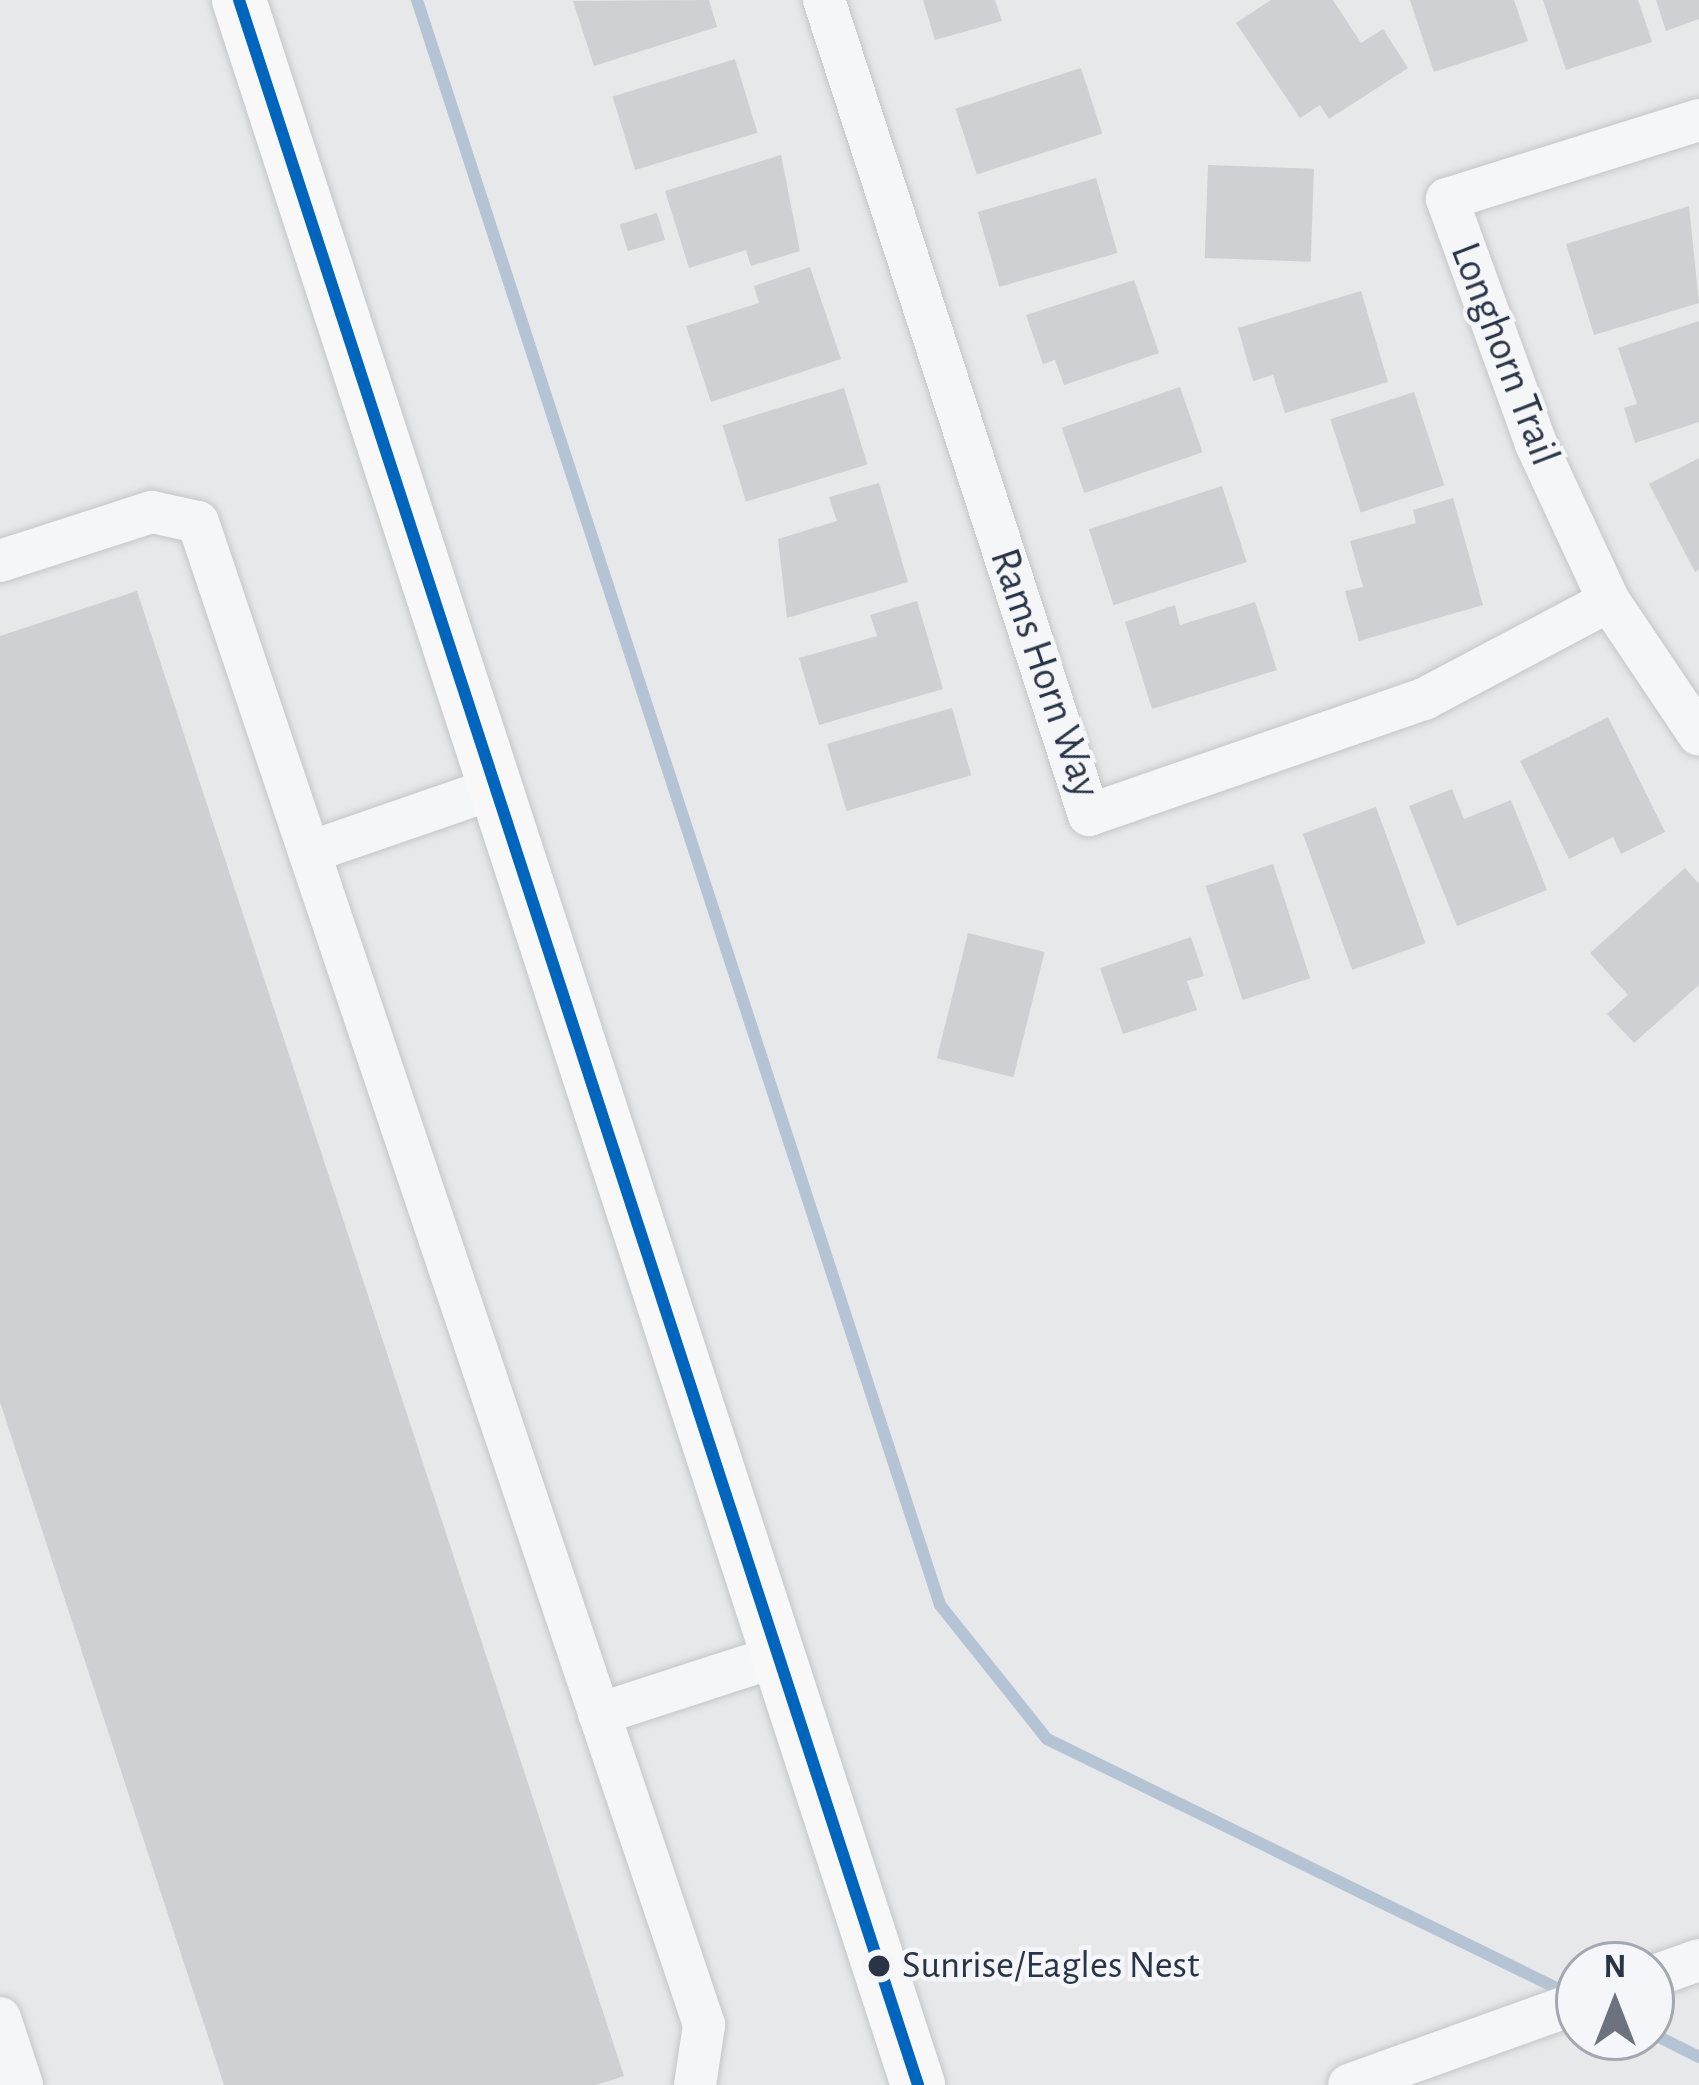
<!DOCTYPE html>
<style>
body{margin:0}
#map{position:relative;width:1699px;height:2085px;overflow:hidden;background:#e6e8ea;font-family:"Alegreya Sans",sans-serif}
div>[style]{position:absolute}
.stream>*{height:12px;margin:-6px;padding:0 6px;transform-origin:6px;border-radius:6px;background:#b4c4d5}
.building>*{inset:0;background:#ced0d3;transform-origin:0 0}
.roads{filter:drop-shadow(0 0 3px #c4c6c8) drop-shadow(0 0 3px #c4c6c8)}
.minor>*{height:42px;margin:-21px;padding:0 21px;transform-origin:21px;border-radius:21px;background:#f5f6f7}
.major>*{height:54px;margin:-27px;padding:0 27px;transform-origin:27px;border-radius:27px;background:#f8f8f8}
.bus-1>*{height:12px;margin:-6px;padding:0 6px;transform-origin:6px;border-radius:6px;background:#0065bd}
.dots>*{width:33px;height:33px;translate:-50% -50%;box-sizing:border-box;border:6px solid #f4f6f9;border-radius:50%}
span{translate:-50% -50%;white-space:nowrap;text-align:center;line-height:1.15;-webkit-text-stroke:9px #f4f6f9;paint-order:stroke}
.bus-label{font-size:39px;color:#2b3445}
.left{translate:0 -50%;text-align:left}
.street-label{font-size:42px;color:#2b3445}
.north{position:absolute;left:1555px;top:1941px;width:120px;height:120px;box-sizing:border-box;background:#f4f6f9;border:3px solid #a4a8b1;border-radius:50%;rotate:0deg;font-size:33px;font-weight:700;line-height:48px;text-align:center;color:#2b3445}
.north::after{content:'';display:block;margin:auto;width:42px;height:54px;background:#6c737f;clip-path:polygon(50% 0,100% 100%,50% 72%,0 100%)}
</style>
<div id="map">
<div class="stream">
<i style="left:417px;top:0;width:1688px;rotate:71.95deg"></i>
<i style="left:940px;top:1605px;width:171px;rotate:51.4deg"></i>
<i style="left:1047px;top:1739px;width:581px;rotate:26.04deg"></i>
<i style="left:1651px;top:2033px;width:54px;rotate:26.6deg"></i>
</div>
<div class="building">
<i style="clip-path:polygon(709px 0,717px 27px,594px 66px,573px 1px)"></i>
<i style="clip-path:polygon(923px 0,995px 0,1002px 21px,935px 40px)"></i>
<i style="clip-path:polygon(1271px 0,1333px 0,1361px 43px,1383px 29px,1408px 68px,1329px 119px,1320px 105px,1300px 118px,1236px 23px)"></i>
<i style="clip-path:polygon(1410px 0,1514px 0,1528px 41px,1434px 72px)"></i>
<i style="clip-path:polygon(1543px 0,1638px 0,1652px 42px,1566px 70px)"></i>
<i style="clip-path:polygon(1656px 0,1699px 0,1699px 19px,1666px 31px)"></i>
<i style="left:735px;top:59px;width:77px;height:128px;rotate:73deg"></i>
<i style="left:1081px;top:68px;width:69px;height:132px;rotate:72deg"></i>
<i style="clip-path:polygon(781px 155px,800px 251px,751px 266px,746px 250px,689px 268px,665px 191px)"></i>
<i style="left:1208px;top:165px;width:106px;height:93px;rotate:2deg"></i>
<i style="left:1096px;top:178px;width:78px;height:123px;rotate:74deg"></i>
<i style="clip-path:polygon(1689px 206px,1699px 303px,1594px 335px,1566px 244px)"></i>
<i style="left:657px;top:213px;width:28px;height:39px;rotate:73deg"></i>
<i style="clip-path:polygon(810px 267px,841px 359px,711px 402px,686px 326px,759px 303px,754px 286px)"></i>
<i style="clip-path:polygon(1134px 280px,1159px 353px,1064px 385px,1055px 360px,1043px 364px,1026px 315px)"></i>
<i style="clip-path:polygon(1361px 291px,1388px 382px,1285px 413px,1273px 375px,1253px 381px,1238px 328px)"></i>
<i style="clip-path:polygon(1699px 321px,1699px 422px,1635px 443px,1624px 408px,1637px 404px,1618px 348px)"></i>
<i style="left:1180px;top:387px;width:69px;height:125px;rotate:71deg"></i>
<i style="left:844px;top:388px;width:80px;height:127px;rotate:73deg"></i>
<i style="left:1414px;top:392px;width:98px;height:88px;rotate:72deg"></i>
<i style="clip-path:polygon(1699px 458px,1699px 569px,1695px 572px,1649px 484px)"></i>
<i style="clip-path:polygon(879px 483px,908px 582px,787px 618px,778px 539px,837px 521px,829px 497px)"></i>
<i style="left:1222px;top:486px;width:80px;height:140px;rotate:72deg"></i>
<i style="clip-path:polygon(1453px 498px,1483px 605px,1359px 641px,1345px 591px,1363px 587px,1350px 541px,1416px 523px,1413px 510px)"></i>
<i style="clip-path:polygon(137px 591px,624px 2076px,596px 2085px,224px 2085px,0 1402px,0 636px)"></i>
<i style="clip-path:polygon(917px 601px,943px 689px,819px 725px,799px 658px,877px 636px,870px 615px)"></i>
<i style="clip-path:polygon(1255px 602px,1277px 670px,1152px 709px,1125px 622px,1175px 605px,1180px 625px)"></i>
<i style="left:952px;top:708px;width:70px;height:130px;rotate:74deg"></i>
<i style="clip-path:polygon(1608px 717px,1665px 832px,1621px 854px,1613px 837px,1569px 859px,1520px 761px)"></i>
<i style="clip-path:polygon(1452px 789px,1464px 819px,1511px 800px,1547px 890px,1457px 926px,1409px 806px)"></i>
<i style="left:1376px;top:807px;width:145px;height:78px;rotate:70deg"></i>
<i style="left:1273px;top:864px;width:120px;height:71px;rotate:72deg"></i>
<i style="clip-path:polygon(1685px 868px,1699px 884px,1699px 985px,1634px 1043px,1607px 1014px,1628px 995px,1590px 953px)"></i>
<i style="left:968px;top:933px;width:79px;height:129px;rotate:14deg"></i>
<i style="clip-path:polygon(1191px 937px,1204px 976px,1187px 981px,1197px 1010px,1123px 1034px,1100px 968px)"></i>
</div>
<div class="roads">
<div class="minor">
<i style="left:824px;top:0;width:857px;rotate:71.99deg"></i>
<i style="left:1089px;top:815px;width:355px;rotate:-19.1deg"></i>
<i style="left:1424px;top:699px;width:209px;rotate:-27.9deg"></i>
<i style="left:1699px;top:120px;width:264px;rotate:162.6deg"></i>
<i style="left:1447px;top:199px;width:261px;rotate:70deg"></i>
<i style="left:1536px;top:444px;width:173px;rotate:65.1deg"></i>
<i style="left:1609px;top:601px;width:161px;rotate:56.1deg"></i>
<i style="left:0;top:561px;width:160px;rotate:-17.9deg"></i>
<i style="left:152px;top:512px;width:47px;rotate:12.3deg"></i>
<i style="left:198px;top:522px;width:1586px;rotate:71.39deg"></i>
<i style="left:704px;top:2025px;width:61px;rotate:98.5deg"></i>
<i style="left:310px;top:852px;width:196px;rotate:-19.1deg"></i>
<i style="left:599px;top:1714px;width:187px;rotate:-18deg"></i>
<i style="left:1651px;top:1977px;width:51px;rotate:-19.5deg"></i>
<i style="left:0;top:2018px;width:71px;rotate:71.8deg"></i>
<i style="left:1349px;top:2085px;width:245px;rotate:-19.8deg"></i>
</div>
<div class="major">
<i style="left:239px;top:0;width:2193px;rotate:71.96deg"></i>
</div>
</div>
<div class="bus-1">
<i style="left:239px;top:0;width:2193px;rotate:71.96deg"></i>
</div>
<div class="dots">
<i style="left:879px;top:1966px;background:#2b3445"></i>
</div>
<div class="bus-label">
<span class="left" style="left:902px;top:1966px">Sunrise/Eagles Nest</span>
</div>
<div class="street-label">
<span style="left:1505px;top:354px;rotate:69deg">Longhorn Trail</span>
<span style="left:1045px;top:673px;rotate:71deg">Rams Horn Way</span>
</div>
<div class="north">N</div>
</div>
